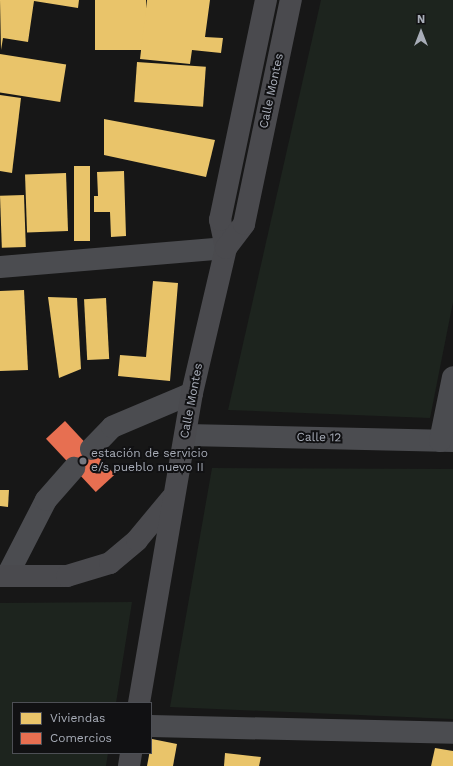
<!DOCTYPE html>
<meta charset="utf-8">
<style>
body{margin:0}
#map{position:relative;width:453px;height:766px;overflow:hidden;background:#171717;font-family:"Work Sans",sans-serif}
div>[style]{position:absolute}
.green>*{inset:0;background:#1d241e}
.homes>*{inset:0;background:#e9c46a;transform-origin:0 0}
.shops>*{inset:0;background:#e76f51;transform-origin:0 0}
.street>*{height:22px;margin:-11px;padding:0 11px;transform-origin:11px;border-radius:11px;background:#4b4c50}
.secondary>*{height:22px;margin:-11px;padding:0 11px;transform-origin:11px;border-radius:11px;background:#4a4a4e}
.dots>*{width:11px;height:11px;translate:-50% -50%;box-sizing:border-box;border:2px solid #111113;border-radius:50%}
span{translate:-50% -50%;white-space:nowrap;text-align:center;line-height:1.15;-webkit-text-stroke:4px #111113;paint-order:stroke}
.street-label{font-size:12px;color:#a8adb8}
.poi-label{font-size:12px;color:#a8adb8}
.left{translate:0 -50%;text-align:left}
.legend{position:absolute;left:12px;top:702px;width:140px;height:52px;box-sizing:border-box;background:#111113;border:1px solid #4d4f55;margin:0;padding:5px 7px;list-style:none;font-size:12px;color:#a8adb8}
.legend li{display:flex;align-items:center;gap:8px;height:20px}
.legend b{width:20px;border:1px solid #4d4f55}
.north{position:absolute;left:401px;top:12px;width:40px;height:40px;-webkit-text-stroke:3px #111113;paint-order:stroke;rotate:0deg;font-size:11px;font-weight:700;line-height:16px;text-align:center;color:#a8adb8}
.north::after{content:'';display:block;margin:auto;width:14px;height:18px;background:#a8adb8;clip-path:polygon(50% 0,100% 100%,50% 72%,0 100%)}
</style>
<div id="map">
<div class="green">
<i style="clip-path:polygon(321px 0,453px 0,453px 302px,430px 418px,228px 410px)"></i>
<i style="clip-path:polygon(212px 468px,453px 469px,453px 719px,170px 707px)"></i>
<i style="clip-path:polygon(132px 602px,116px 703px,13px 703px,13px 753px,108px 753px,106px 766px,0 766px,0 603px)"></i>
</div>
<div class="homes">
<i style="clip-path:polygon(0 0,79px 0,78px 8px,34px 1px,28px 42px,3px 38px,1px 50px)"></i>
<i style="left:95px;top:0;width:51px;height:50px"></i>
<i style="clip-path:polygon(147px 0,210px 0,205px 37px,223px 38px,221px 53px,192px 50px,190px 64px,140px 59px)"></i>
<i style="left:0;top:54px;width:67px;height:38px;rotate:9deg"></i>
<i style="left:137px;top:62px;width:69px;height:40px;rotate:4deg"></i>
<i style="clip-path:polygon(0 95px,21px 98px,12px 173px,0 171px)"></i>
<i style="clip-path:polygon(104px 119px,215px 140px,206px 177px,104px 155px)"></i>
<i style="left:74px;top:166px;width:16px;height:75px"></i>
<i style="clip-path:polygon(124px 171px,126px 236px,111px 237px,110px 212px,94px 212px,94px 196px,98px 196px,97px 172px)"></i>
<i style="left:66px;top:173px;width:58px;height:41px;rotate:88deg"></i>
<i style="left:24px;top:195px;width:52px;height:24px;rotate:88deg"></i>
<i style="clip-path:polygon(153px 281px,178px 283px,170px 381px,118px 376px,120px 355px,146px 357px)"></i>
<i style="clip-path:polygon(24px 290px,28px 370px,0 371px,0 291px)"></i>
<i style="clip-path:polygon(48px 297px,77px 298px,81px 369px,59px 378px)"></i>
<i style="left:106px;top:298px;width:61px;height:22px;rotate:87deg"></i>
<i style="clip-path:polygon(0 490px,9px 490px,8px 507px,0 506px)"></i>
<i style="clip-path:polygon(152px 739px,177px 744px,173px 766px,147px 766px)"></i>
<i style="clip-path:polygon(435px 748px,453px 751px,453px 766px,431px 766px)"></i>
<i style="clip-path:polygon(225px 753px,261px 757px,259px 766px,224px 766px)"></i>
</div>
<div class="shops">
<i style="left:65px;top:421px;width:73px;height:26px;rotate:47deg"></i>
</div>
<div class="street">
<i style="left:0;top:267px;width:227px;rotate:-4.8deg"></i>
<i style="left:186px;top:435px;width:267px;rotate:1.3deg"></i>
<i style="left:440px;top:441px;width:65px;rotate:-78.5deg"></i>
<i style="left:91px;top:449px;width:30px;rotate:-46deg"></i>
<i style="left:112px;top:427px;width:87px;rotate:-23deg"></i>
<i style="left:7px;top:576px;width:85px;rotate:-62.8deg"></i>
<i style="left:46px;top:500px;width:43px;rotate:-48.8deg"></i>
<i style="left:151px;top:726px;width:302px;rotate:1.3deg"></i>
</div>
<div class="secondary">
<i style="left:226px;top:248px;width:29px;rotate:-102deg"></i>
<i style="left:220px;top:220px;width:225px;rotate:-78.2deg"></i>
<i style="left:0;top:576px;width:67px"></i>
<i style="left:67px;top:576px;width:45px;rotate:-16.8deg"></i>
<i style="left:110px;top:563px;width:35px;rotate:-40deg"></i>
<i style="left:137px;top:540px;width:53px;rotate:-50.3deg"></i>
<i style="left:139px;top:703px;width:314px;rotate:-80.3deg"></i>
<i style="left:192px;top:393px;width:149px;rotate:-76.8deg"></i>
<i style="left:226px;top:248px;width:30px;rotate:-53deg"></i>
<i style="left:244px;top:224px;width:229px;rotate:-78.2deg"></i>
<i style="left:129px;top:766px;width:13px;rotate:-81deg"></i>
</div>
<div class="dots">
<i style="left:83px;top:461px;background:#757880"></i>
</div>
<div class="street-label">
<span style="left:272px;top:91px;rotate:-78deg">Calle Montes</span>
<span style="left:192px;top:401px;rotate:-79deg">Calle Montes</span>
<span style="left:319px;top:438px;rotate:1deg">Calle 12</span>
</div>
<div class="poi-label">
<span class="left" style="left:91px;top:461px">estación de servicio<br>e/s pueblo nuevo II</span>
</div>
<ul class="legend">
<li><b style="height:11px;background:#e9c46a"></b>Viviendas</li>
<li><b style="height:11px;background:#e76f51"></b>Comercios</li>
</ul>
<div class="north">N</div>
</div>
